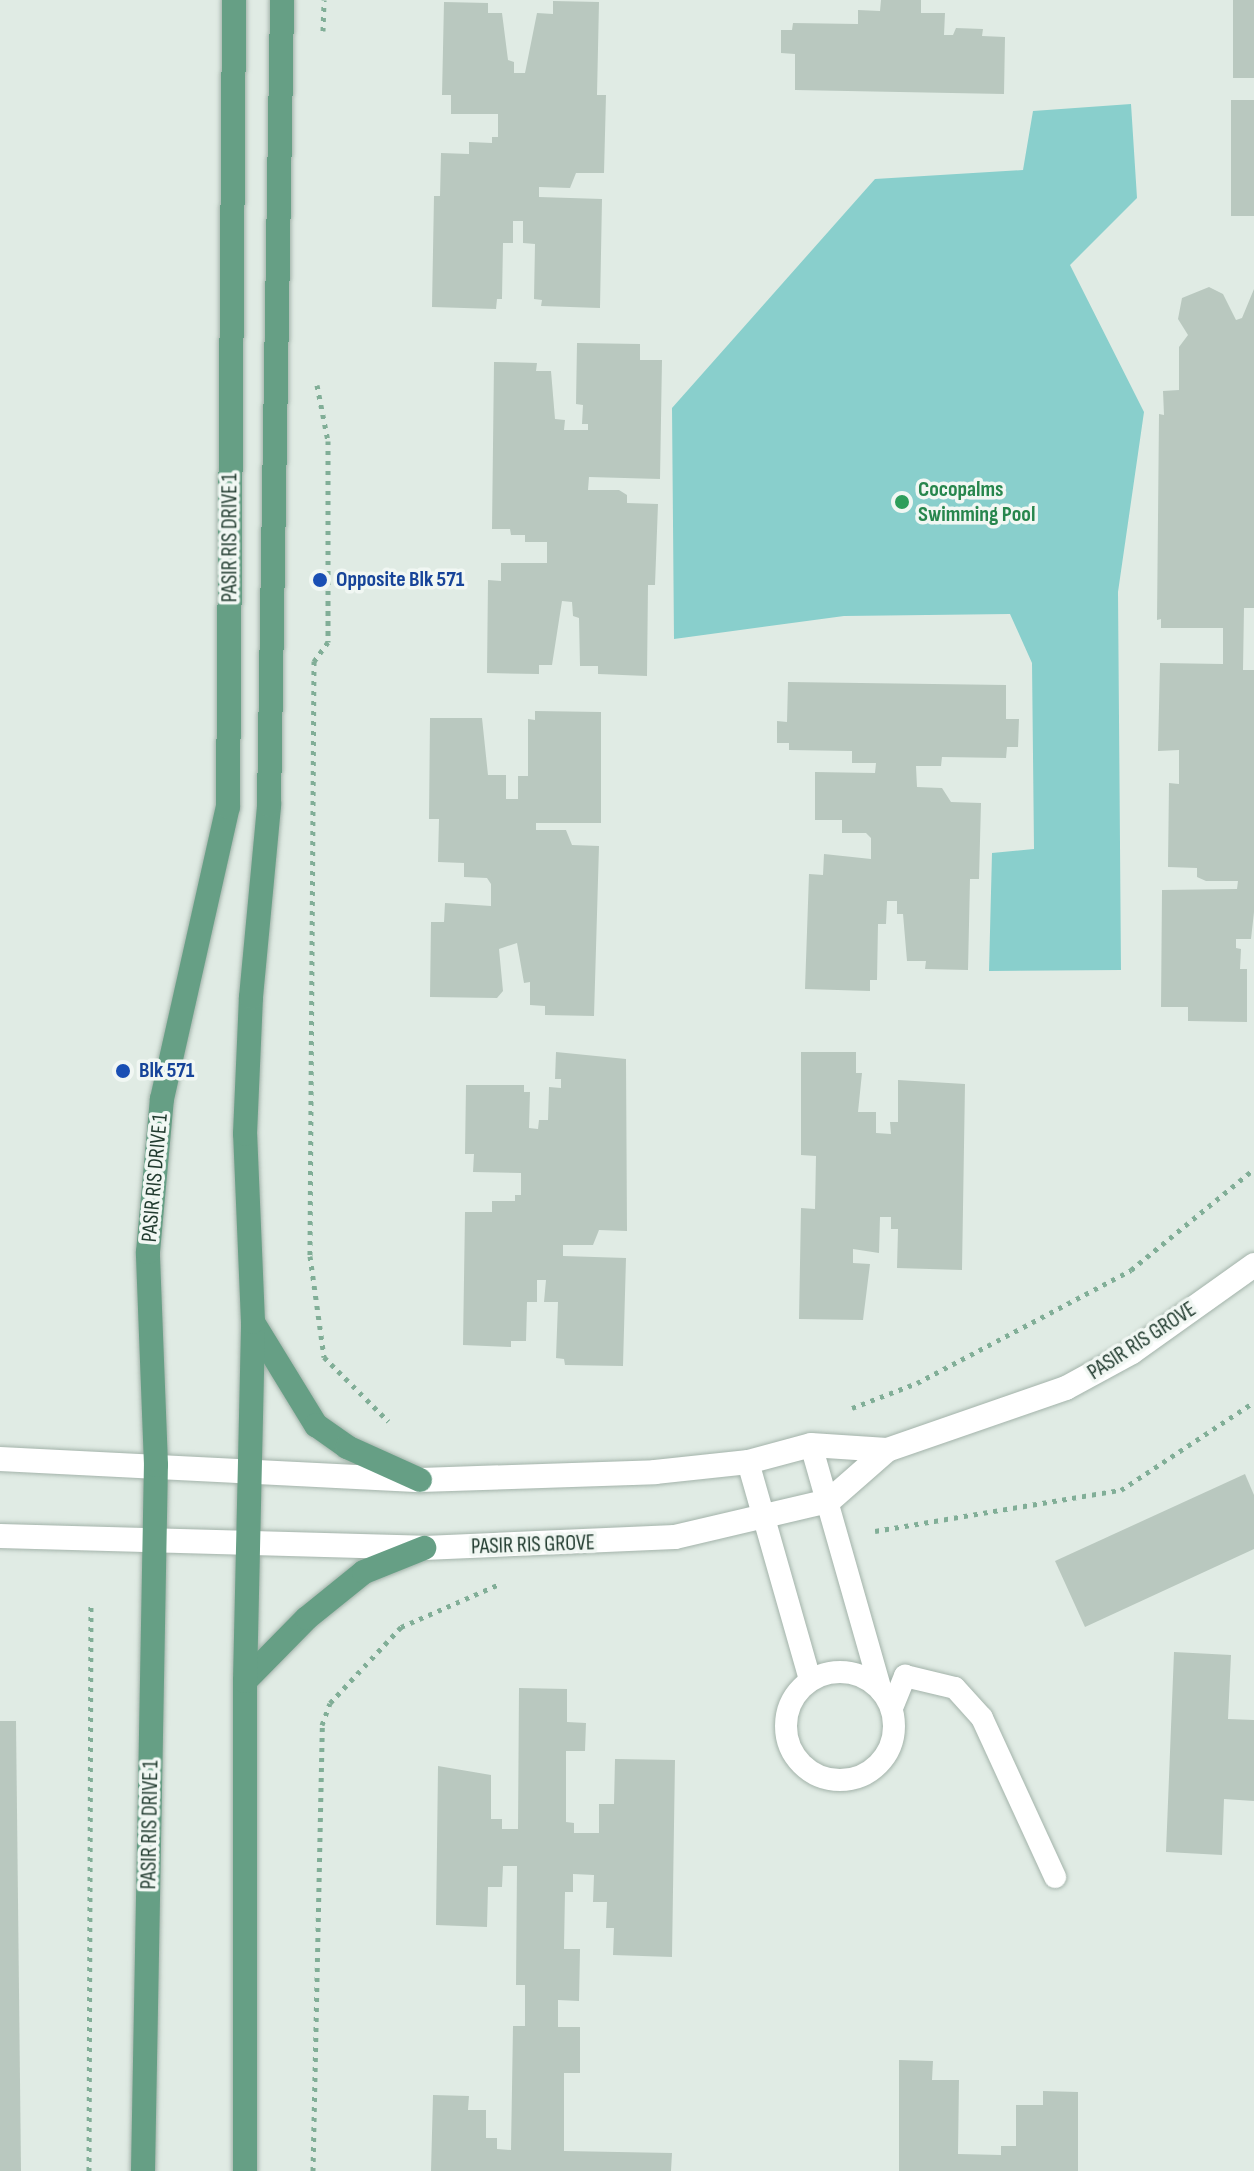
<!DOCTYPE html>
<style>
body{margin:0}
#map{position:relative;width:1254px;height:2171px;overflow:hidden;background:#e0ebe4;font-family:"Sofia Sans Condensed",sans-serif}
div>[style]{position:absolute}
.water>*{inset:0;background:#89cfcc}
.building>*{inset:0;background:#b9c8bf;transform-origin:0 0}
.path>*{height:5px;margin-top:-2.5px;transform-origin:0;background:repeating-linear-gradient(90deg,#81ae97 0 4px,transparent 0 10px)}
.roads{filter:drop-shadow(0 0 2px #a3b3aa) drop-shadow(0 0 2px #a3b3aa)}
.service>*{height:22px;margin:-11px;padding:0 11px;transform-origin:11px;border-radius:11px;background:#fff}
.service>.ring{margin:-11px;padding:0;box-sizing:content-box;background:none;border:22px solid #fff;border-radius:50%}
.minor>*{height:24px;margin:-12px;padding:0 12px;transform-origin:12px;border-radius:12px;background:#fff}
.primary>*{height:24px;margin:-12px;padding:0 12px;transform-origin:12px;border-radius:12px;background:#669f85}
.dots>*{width:22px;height:22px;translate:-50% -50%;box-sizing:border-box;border:4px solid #f1f7f3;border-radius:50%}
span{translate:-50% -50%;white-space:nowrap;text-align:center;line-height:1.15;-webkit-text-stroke:7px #f1f7f3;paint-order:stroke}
.leisure-label{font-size:22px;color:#27864d;font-weight:700}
.left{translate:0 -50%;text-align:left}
.street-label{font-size:22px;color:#213b2f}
.transit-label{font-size:22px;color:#164399;font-weight:700}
</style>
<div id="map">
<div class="water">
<i style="clip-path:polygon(1131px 104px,1137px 198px,1070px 265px,1144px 412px,1118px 592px,1121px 970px,989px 971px,992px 853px,1034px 849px,1032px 663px,1010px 614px,844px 616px,674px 639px,672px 408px,875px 179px,1023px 170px,1033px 111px)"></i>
</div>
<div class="building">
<i style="clip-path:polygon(881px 0,921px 0,921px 13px,945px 13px,944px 35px,953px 35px,956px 28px,983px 29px,982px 36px,1005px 37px,1004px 94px,795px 90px,795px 54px,781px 53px,781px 30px,792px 30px,793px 23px,858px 24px,858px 10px,880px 11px)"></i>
<i style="left:1233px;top:0;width:21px;height:78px"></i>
<i style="clip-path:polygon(553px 1px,599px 2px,597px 95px,606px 95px,604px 173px,576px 173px,570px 188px,539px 187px,539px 197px,602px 199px,600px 308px,541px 306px,542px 300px,534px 299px,535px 244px,523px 243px,523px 221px,513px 221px,513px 243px,503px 243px,502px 299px,497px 299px,496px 309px,432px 307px,434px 196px,440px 196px,441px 153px,469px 154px,469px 142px,492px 143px,492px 137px,498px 137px,498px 114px,451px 114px,451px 95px,442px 95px,444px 2px,488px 3px,488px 13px,502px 13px,508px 60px,514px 62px,514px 73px,525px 73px,537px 13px,553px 14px)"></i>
<i style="left:1231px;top:100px;width:23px;height:116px"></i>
<i style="clip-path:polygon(1209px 287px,1223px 294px,1236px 320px,1242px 318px,1254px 289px,1254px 608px,1244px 608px,1243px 670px,1254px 670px,1254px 912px,1251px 939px,1236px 939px,1236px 948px,1241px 949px,1240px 969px,1247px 969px,1247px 1022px,1188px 1021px,1188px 1007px,1161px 1007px,1162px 890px,1237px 889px,1238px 881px,1206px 881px,1197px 877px,1197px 868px,1168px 867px,1169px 783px,1179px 784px,1179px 750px,1158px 751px,1160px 663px,1223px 664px,1223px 628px,1161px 628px,1161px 619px,1157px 620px,1159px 414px,1164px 415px,1163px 391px,1179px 390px,1179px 347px,1188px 335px,1178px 319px,1182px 298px)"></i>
<i style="clip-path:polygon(577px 343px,640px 344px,640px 360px,662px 360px,660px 479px,589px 477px,588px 490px,619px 490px,627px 495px,627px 503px,658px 504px,655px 585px,648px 585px,647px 676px,598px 674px,598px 666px,580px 666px,579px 618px,573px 616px,572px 602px,562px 601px,552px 665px,539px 665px,539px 674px,487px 673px,488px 580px,501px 581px,501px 563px,547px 563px,547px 542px,525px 542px,525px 535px,511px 535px,510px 529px,492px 529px,494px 362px,537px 363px,536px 371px,551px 371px,555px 419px,565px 420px,564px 430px,588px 430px,588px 424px,582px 424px,583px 405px,576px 404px)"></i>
<i style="clip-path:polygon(788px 682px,1006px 685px,1006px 719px,1019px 719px,1018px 747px,1007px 747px,1006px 758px,942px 757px,941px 766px,916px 766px,917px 787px,942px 788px,951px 802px,981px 803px,979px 879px,970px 879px,968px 970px,925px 969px,926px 961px,907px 961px,903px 914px,897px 914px,897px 901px,887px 901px,886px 924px,878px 924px,877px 980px,870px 980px,870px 991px,805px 989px,809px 874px,823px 875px,824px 854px,871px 859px,871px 838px,866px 833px,842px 833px,842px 820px,815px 820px,815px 772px,875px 773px,876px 763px,852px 763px,852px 751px,789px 750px,789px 743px,777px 743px,777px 721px,787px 722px)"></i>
<i style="clip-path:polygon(535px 711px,601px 712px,601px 823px,536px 823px,536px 830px,566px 830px,572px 845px,599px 846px,594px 1016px,545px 1015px,545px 1006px,530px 1005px,530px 982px,524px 983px,517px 943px,499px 949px,503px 991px,497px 998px,430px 997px,431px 922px,444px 922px,445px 903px,491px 906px,491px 884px,487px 878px,464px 877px,464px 863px,438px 862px,439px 819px,429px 819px,430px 718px,482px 718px,488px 775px,506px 775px,506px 799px,518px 799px,518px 776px,528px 776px,528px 719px,535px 720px)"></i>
<i style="clip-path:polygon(556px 1052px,626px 1059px,627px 1231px,599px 1230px,593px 1245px,563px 1245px,563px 1256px,626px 1258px,623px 1366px,565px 1365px,564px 1359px,556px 1358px,558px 1302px,544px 1302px,546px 1280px,537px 1280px,537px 1302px,527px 1302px,526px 1341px,511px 1341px,511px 1347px,463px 1345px,465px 1212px,492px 1212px,492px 1201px,515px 1201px,515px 1195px,521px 1195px,521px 1173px,473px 1172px,474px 1154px,465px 1154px,466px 1085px,524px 1085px,524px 1092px,530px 1092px,529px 1128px,538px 1129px,539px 1120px,548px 1120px,549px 1087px,561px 1088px,561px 1079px,555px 1079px)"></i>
<i style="clip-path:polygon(801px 1052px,856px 1052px,856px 1073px,862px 1073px,858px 1112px,876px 1112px,876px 1133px,891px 1134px,890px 1122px,898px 1122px,898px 1080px,965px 1084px,962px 1270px,897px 1268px,898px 1229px,891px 1229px,891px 1217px,880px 1217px,879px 1253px,853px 1249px,853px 1263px,870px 1264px,863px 1320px,799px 1319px,801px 1208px,815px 1209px,816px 1156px,801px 1155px)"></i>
<i style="clip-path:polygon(1245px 1474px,1254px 1495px,1254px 1549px,1085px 1627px,1055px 1561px)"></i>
<i style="clip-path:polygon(1174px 1652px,1231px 1655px,1228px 1719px,1254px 1720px,1254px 1801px,1224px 1799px,1222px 1855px,1166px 1852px)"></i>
<i style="clip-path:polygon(519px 1688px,567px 1689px,567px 1722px,586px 1723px,585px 1751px,566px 1751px,566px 1822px,574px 1823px,574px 1833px,599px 1833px,599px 1804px,614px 1804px,615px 1759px,675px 1760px,672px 1957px,613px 1955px,614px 1928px,606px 1928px,607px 1902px,593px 1902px,594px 1875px,573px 1874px,573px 1892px,565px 1892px,564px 1949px,580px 1949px,579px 2001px,558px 2000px,558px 2027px,580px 2027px,580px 2073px,564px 2073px,564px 2151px,672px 2153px,671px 2171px,431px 2171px,433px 2095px,469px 2096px,468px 2110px,486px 2110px,486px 2138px,497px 2138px,497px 2149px,511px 2150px,513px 2026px,525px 2026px,525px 1985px,516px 1985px,517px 1866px,503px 1866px,502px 1887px,488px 1887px,487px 1927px,436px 1925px,438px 1766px,491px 1775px,491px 1819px,502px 1819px,502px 1829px,518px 1829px)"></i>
<i style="clip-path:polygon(0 1721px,16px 1721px,21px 2171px,0 2171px)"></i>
<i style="clip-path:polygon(899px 2060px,933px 2061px,932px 2080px,959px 2080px,958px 2154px,1001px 2155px,1001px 2146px,1016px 2146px,1016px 2105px,1043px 2105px,1043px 2091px,1078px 2092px,1078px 2171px,899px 2171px)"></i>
</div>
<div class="path">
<i style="left:323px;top:31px;width:31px;rotate:-88deg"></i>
<i style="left:317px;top:385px;width:57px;rotate:78.9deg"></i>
<i style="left:328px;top:441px;width:201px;rotate:90deg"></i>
<i style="left:328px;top:642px;width:24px;rotate:126deg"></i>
<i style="left:314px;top:661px;width:595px;rotate:90.39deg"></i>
<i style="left:310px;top:1256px;width:102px;rotate:82.1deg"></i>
<i style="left:324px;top:1357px;width:91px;rotate:45deg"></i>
<i style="left:852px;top:1408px;width:70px;rotate:-21deg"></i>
<i style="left:917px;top:1383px;width:242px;rotate:-27.8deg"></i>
<i style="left:1131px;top:1270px;width:159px;rotate:-39.4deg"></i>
<i style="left:875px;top:1531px;width:249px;rotate:-9.5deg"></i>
<i style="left:1121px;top:1490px;width:159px;rotate:-33.5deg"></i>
<i style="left:89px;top:2171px;width:569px;rotate:-89.8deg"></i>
<i style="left:313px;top:2171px;width:446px;rotate:-88.8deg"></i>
<i style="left:322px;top:1725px;width:23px;rotate:-70deg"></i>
<i style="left:330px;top:1703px;width:104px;rotate:-46.9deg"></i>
<i style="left:401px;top:1627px;width:105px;rotate:-23.6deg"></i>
</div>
<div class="roads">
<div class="service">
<i style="left:811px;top:1445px;width:255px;rotate:74.1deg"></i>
<i style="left:748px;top:1462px;width:227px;rotate:74.1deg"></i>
<i class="ring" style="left:786px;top:1672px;width:86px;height:86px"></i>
<i style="left:892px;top:1708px;width:35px;rotate:-68deg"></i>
<i style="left:905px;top:1676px;width:51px;rotate:13.5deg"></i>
<i style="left:955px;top:1688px;width:40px;rotate:48deg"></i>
<i style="left:982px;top:1718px;width:175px;rotate:65.3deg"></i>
</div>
<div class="minor">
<i style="left:0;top:1459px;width:421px;rotate:2.9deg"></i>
<i style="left:420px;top:1480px;width:235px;rotate:-1.9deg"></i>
<i style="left:655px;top:1472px;width:94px;rotate:-6.1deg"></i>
<i style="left:748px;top:1462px;width:65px;rotate:-15.1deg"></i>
<i style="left:811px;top:1445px;width:76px;rotate:3.8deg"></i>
<i style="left:887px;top:1450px;width:189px;rotate:-19.1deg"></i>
<i style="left:1066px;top:1388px;width:75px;rotate:-28.6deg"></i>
<i style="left:1132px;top:1352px;width:150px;rotate:-35.5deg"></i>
<i style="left:0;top:1536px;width:424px;rotate:1.6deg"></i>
<i style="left:424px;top:1548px;width:251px;rotate:-2.5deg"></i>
<i style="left:675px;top:1537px;width:158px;rotate:-13.2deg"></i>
<i style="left:829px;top:1501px;width:77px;rotate:-41.3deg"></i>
</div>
<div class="primary">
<i style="left:254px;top:1324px;width:119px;rotate:58.5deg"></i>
<i style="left:316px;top:1425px;width:38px;rotate:35deg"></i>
<i style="left:347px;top:1447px;width:80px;rotate:24.3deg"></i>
<i style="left:245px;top:1681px;width:88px;rotate:-45.5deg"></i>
<i style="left:307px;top:1618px;width:73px;rotate:-38.9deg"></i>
<i style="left:364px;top:1572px;width:65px;rotate:-21.8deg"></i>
<i style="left:143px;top:2171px;width:706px;rotate:-88.95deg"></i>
<i style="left:156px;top:1465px;width:213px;rotate:-92.2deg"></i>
<i style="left:148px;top:1252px;width:154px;rotate:-84.8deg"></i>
<i style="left:162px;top:1099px;width:299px;rotate:-77.3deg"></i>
<i style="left:228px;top:807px;width:807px;rotate:-89.57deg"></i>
<i style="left:245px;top:2171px;width:490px;rotate:-90deg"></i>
<i style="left:245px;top:1681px;width:359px;rotate:-88.7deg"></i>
<i style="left:253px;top:1322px;width:188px;rotate:-92.4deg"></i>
<i style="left:245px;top:1134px;width:137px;rotate:-87.5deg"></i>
<i style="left:251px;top:997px;width:193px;rotate:-84.6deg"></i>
<i style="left:269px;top:805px;width:805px;rotate:-89.07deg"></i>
</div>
</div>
<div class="dots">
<i style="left:902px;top:502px;background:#2e9e5b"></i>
<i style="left:320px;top:580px;background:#1a4fb4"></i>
<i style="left:123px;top:1071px;background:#1a4fb4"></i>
</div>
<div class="leisure-label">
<span class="left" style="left:918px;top:502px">Cocopalms<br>Swimming Pool</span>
</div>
<div class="street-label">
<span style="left:230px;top:538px;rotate:-90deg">PASIR RIS DRIVE 1</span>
<span style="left:155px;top:1178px;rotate:-85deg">PASIR RIS DRIVE 1</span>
<span style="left:1142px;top:1341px;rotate:-33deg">PASIR RIS GROVE</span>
<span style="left:533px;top:1545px;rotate:-2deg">PASIR RIS GROVE</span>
<span style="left:150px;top:1825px;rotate:-89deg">PASIR RIS DRIVE 1</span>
</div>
<div class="transit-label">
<span class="left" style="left:336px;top:580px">Opposite Blk 571</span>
<span class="left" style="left:139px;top:1071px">Blk 571</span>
</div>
</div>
